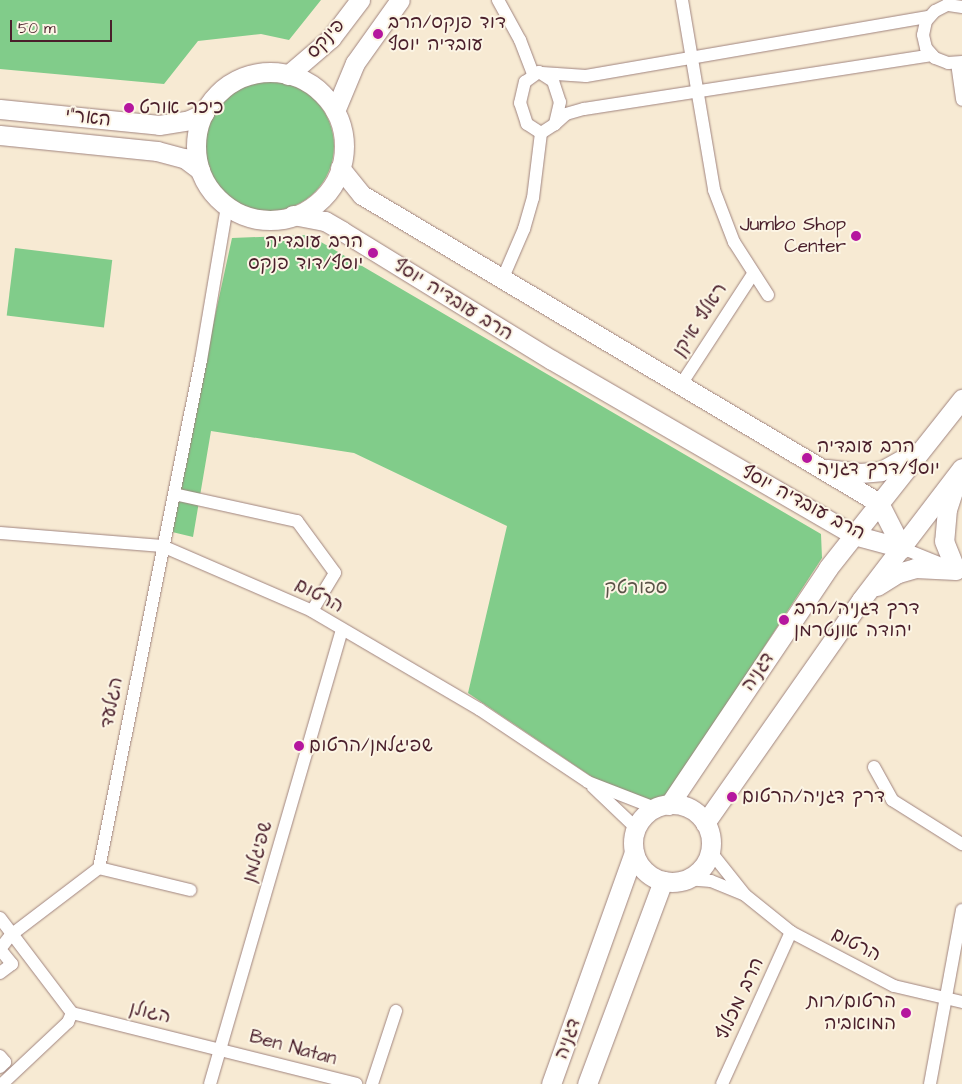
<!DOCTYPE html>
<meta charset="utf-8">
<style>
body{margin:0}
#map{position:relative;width:962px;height:1084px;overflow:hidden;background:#f7ead3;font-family:"Architects Daughter","Playpen Sans Hebrew",sans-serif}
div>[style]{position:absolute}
.green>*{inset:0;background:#81cc8a;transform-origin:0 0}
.round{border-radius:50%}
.roads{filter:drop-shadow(0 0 1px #a0847f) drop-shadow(0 0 1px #a0847f)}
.street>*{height:12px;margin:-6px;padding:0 6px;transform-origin:6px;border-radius:6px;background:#fff}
.secondary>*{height:19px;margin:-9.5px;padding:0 9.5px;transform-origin:9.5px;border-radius:9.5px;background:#fff}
.secondary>.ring{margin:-9.5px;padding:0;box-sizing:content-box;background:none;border:19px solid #fff;border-radius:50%}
.dots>*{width:14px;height:14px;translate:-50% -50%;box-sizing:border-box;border:2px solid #fcf5e5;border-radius:50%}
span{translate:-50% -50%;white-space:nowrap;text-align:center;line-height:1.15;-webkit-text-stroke:4px #fcf5e5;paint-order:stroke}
.poi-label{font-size:19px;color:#4a1f2b}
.left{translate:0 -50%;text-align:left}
.right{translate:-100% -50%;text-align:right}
.street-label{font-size:19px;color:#4a1f2b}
.park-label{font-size:19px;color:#5a5348}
.scale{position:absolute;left:10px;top:20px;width:102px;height:22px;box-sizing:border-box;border:2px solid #4a1f2b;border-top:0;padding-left:6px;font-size:15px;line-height:18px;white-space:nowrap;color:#4a1f2b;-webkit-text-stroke:4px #fcf5e5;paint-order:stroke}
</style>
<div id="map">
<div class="green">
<i style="clip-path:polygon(0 0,321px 0,289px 40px,261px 34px,198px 41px,164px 84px,0 69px)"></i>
<i class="round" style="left:204px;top:81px;width:130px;height:130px"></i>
<i style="clip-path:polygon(309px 235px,821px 534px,822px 558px,668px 795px,635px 806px,468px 693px,507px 526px,354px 453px,211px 431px,193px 537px,168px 531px,232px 238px)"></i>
<i style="left:15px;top:248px;width:98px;height:68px;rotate:7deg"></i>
</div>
<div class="roads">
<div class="street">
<i style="left:498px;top:0;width:46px;rotate:61.2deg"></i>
<i style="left:520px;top:40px;width:36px;rotate:69deg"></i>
<i style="left:682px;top:0;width:193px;rotate:80.4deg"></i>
<i style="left:714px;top:190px;width:56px;rotate:69deg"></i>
<i style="left:734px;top:242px;width:63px;rotate:57.3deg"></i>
<i style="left:962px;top:7px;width:15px;rotate:-172deg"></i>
<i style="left:947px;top:5px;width:13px;rotate:153deg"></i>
<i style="left:935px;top:11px;width:13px;rotate:132deg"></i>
<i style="left:926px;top:21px;width:14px;rotate:102deg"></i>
<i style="left:923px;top:35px;width:13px;rotate:77deg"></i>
<i style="left:926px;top:48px;width:13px;rotate:48deg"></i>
<i style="left:935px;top:58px;width:14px;rotate:21deg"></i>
<i style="left:948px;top:63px;width:14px;rotate:-4deg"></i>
<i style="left:957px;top:63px;width:37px;rotate:82deg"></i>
<i style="left:539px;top:72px;width:17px;rotate:33deg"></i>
<i style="left:553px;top:81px;width:22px;rotate:72deg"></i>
<i style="left:560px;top:102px;width:23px;rotate:103deg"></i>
<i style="left:555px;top:124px;width:17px;rotate:147deg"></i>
<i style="left:541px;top:133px;width:17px;rotate:-147deg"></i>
<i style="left:527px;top:124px;width:22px;rotate:-108deg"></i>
<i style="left:520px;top:103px;width:22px;rotate:-77deg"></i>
<i style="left:525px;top:82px;width:17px;rotate:-36deg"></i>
<i style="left:542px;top:73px;width:44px;rotate:3.9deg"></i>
<i style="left:586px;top:76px;width:347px;rotate:-9.8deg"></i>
<i style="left:555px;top:124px;width:15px;rotate:-42deg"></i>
<i style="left:566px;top:114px;width:19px;rotate:-16deg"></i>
<i style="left:584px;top:109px;width:352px;rotate:-8.8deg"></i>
<i style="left:502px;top:280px;width:56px;rotate:-66.7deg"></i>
<i style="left:524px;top:229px;width:32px;rotate:-74deg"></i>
<i style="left:533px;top:198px;width:65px;rotate:-83deg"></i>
<i style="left:680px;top:386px;width:134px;rotate:-56.9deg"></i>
<i style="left:174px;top:494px;width:126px;rotate:12.4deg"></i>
<i style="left:297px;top:521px;width:64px;rotate:53.8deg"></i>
<i style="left:335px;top:573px;width:44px;rotate:121.2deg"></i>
<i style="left:0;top:533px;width:163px;rotate:4.6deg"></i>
<i style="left:162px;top:546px;width:163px;rotate:23.4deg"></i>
<i style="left:312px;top:611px;width:194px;rotate:30.4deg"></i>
<i style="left:479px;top:709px;width:131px;rotate:33.8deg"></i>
<i style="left:588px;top:782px;width:72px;rotate:21.2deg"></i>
<i style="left:902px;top:548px;width:48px;rotate:22.2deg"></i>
<i style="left:874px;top:767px;width:38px;rotate:61deg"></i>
<i style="left:892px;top:800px;width:83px;rotate:32.2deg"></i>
<i style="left:593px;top:787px;width:59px;rotate:43.6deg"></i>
<i style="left:710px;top:851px;width:56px;rotate:51.5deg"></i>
<i style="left:745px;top:895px;width:59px;rotate:38.8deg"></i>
<i style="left:791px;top:932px;width:116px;rotate:27.7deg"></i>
<i style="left:894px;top:986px;width:70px;rotate:13.2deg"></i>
<i style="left:99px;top:868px;width:94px;rotate:13.6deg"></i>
<i style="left:687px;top:879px;width:24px;rotate:5deg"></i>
<i style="left:711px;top:881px;width:35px;rotate:22deg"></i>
<i style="left:0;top:918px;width:119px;rotate:52.8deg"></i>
<i style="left:72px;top:1013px;width:10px;rotate:114deg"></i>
<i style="left:68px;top:1022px;width:91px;rotate:136.8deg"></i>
<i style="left:0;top:973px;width:15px;rotate:-37deg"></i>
<i style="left:12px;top:964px;width:19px;rotate:-129deg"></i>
<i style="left:0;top:949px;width:18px;rotate:-52deg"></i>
<i style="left:11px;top:935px;width:111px;rotate:-37.3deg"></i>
<i style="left:99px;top:868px;width:518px;rotate:-78.65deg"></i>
<i style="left:201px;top:360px;width:156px;rotate:-80.4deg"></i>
<i style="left:72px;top:1013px;width:293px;rotate:14deg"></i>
<i style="left:0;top:1056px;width:8px;rotate:50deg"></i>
<i style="left:5px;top:1062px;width:7px;rotate:135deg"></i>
<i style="left:210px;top:1084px;width:473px;rotate:-73.8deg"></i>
<i style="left:372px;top:1084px;width:77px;rotate:-71.8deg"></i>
<i style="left:722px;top:1084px;width:167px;rotate:-65.6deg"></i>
<i style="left:930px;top:1084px;width:177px;rotate:-79.6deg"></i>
</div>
<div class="secondary">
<i class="ring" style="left:196px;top:72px;width:129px;height:129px"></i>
<i style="left:288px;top:75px;width:57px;rotate:-40.7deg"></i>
<i style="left:331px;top:38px;width:48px;rotate:-52.7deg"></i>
<i style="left:0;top:109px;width:160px;rotate:5.7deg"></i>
<i style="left:159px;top:125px;width:30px;rotate:-9deg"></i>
<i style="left:189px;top:120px;width:17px;rotate:-25deg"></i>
<i style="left:335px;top:111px;width:52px;rotate:-67.4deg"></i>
<i style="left:355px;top:63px;width:77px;rotate:-54.5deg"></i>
<i style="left:0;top:135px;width:158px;rotate:5.8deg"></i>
<i style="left:157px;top:151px;width:28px;rotate:15deg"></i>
<i style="left:184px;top:158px;width:20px;rotate:37deg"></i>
<i style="left:340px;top:168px;width:35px;rotate:51deg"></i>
<i style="left:362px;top:195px;width:602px;rotate:30.78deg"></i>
<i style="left:879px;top:503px;width:51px;rotate:62.9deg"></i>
<i style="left:293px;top:215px;width:33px;rotate:11deg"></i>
<i style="left:325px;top:221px;width:20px;rotate:30deg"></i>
<i style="left:342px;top:231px;width:246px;rotate:31.6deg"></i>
<i style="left:552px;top:360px;width:349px;rotate:30.1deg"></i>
<i style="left:854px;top:535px;width:50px;rotate:15.2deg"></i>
<i style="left:827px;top:469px;width:33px;rotate:7deg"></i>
<i style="left:860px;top:473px;width:21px;rotate:-5deg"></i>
<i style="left:881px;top:471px;width:38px;rotate:-29deg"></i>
<i style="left:954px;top:488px;width:22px;rotate:108deg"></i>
<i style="left:947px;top:509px;width:32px;rotate:95deg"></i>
<i style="left:944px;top:541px;width:31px;rotate:68deg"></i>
<i style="left:877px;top:586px;width:25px;rotate:-32deg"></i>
<i style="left:898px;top:573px;width:18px;rotate:-16deg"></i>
<i style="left:915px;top:568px;width:41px;rotate:2.8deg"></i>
<i class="ring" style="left:633px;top:804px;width:59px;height:59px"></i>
<i style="left:669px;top:805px;width:285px;rotate:-56.1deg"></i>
<i style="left:828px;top:568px;width:216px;rotate:-51.6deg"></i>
<i style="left:705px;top:823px;width:272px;rotate:-55deg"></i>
<i style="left:861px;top:600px;width:166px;rotate:-52.6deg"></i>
<i style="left:551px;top:1084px;width:246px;rotate:-70.3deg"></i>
<i style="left:587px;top:1084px;width:217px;rotate:-69.5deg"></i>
</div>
</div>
<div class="dots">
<i style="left:378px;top:34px;background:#b5179e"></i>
<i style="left:129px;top:108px;background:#b5179e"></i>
<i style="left:856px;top:236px;background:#b5179e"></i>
<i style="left:373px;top:253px;background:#b5179e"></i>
<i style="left:807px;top:458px;background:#b5179e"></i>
<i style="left:784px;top:620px;background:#b5179e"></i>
<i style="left:299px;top:746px;background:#b5179e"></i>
<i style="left:732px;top:797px;background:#b5179e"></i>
<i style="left:906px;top:1013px;background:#b5179e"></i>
</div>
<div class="poi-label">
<span class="left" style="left:388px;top:34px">דוד פנקס/הרב<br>עובדיה יוסף</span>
<span class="left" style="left:139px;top:108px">כיכר אורט</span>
<span class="right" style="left:846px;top:236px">Jumbo Shop<br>Center</span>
<span class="right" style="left:363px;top:253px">הרב עובדיה<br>יוסף/דוד פנקס</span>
<span class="left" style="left:817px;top:458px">הרב עובדיה<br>יוסף/דרך דגניה</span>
<span class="left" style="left:794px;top:620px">דרך דגניה/הרב<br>יהודה אונטרמן</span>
<span class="left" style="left:309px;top:746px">שפיגלמן/הרטום</span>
<span class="left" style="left:742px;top:797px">דרך דגניה/הרטום</span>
<span class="right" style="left:896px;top:1013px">הרטום/רות<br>המואביה</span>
</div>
<div class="street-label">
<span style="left:326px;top:39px;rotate:-47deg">פינקס</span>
<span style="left:88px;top:118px;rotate:6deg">האר"י</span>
<span style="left:453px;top:300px;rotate:32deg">הרב עובדיה יוסף</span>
<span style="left:700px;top:320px;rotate:-57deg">ראלף איקן</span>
<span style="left:803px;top:503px;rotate:28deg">הרב עובדיה יוסף</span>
<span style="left:319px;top:596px;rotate:28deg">הרטום</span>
<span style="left:758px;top:672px;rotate:-56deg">דגניה</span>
<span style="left:112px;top:703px;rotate:-79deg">הגלעד</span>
<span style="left:258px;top:852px;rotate:-74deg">שפיגלמן</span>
<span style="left:856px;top:945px;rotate:27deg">הרטום</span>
<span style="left:740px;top:999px;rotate:-65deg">הרב מכלוף</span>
<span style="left:150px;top:1013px;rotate:13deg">הגולן</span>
<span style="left:568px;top:1039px;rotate:-70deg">דגניה</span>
<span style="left:293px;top:1048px;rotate:15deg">Ben Natan</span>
</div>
<div class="park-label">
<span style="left:636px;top:588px">ספורטק</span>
</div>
<div class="scale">50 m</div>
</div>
